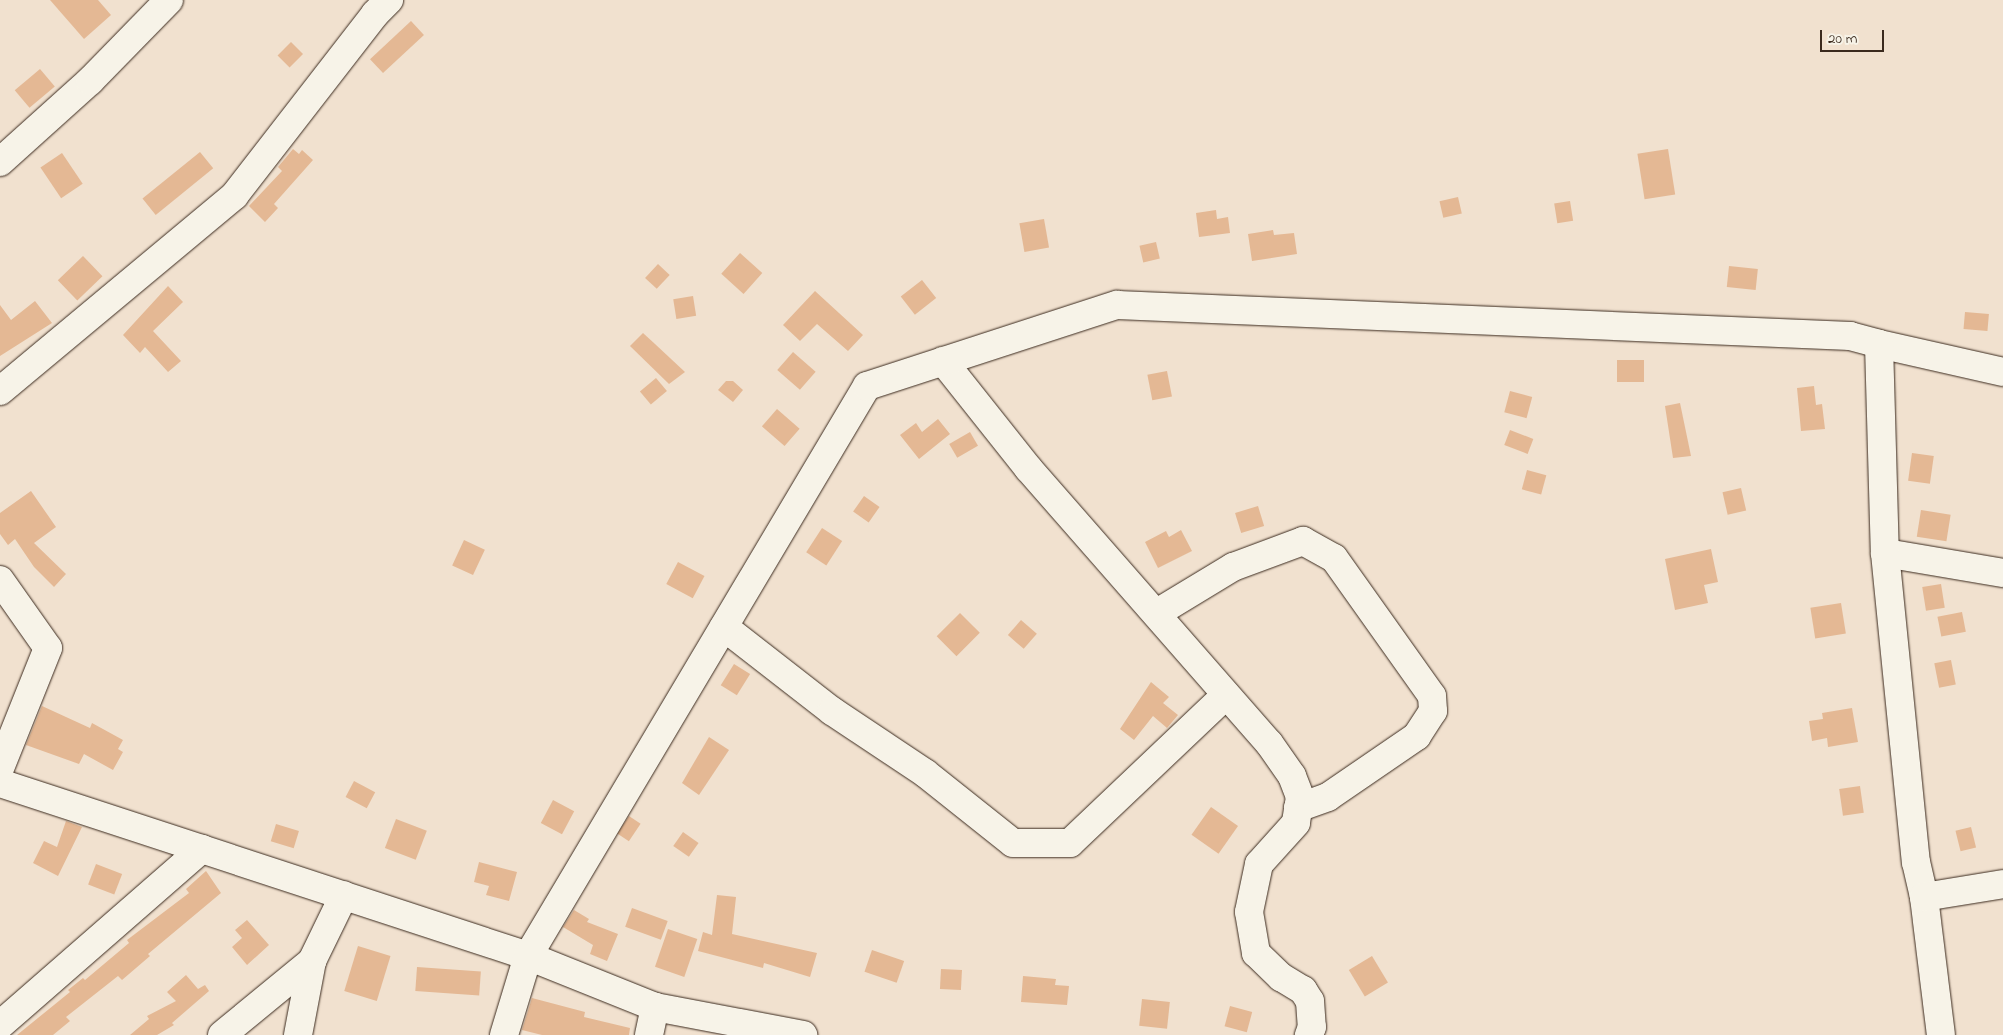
<!DOCTYPE html>
<style>
body{margin:0}
#map{position:relative;width:2003px;height:1035px;overflow:hidden;background:#f1e1cf;font-family:"Indie Flower",sans-serif}
div>[style]{position:absolute}
.building>*{inset:0;background:#e4b894;transform-origin:0 0}
.roads{filter:drop-shadow(0 0 1px #3b2a1e) drop-shadow(0 0 1px #3b2a1e)}
.minor>*{height:28px;margin:-14px;padding:0 14px;transform-origin:14px;border-radius:14px;background:#f7f3e8}
span{translate:-50% -50%;white-space:nowrap;text-align:center;line-height:1.15;-webkit-text-stroke:4.5px #f7f3e8;paint-order:stroke}
.scale{position:absolute;left:1820px;top:30px;width:64px;height:22px;box-sizing:border-box;border:2px solid #3b2a1e;border-top:0;padding-left:6px;font-size:15px;line-height:18px;white-space:nowrap;color:#3b2a1e;-webkit-text-stroke:4px #f7f3e8;paint-order:stroke}
</style>
<div id="map">
<div class="building">
<i style="clip-path:polygon(50px 0,98px 0,111px 15px,84px 39px)"></i>
<i style="left:411px;top:21px;width:19px;height:56px;rotate:47deg"></i>
<i style="left:291px;top:42px;width:17px;height:19px;rotate:45deg"></i>
<i style="left:40px;top:69px;width:23px;height:33px;rotate:50deg"></i>
<i style="clip-path:polygon(293px 149px,299px 154px,302px 150px,313px 160px,274px 204px,278px 208px,265px 222px,249px 206px,282px 171px,278px 167px)"></i>
<i style="left:1668px;top:149px;width:46px;height:31px;rotate:81deg"></i>
<i style="left:200px;top:152px;width:21px;height:74px;rotate:51deg"></i>
<i style="left:62px;top:153px;width:37px;height:26px;rotate:56deg"></i>
<i style="left:1458px;top:197px;width:17px;height:19px;rotate:77deg"></i>
<i style="left:1570px;top:201px;width:20px;height:16px;rotate:81deg"></i>
<i style="clip-path:polygon(1216px 210px,1217px 219px,1228px 217px,1230px 233px,1199px 237px,1196px 213px)"></i>
<i style="left:1044px;top:219px;width:29px;height:25px;rotate:80deg"></i>
<i style="clip-path:polygon(1273px 230px,1274px 235px,1294px 233px,1297px 254px,1252px 261px,1248px 234px)"></i>
<i style="left:1156px;top:242px;width:17px;height:17px;rotate:77deg"></i>
<i style="left:740px;top:253px;width:30px;height:28px;rotate:42deg"></i>
<i style="left:83px;top:256px;width:28px;height:35px;rotate:46deg"></i>
<i style="left:658px;top:264px;width:16px;height:19px;rotate:43deg"></i>
<i style="left:1729px;top:266px;width:29px;height:21px;rotate:6deg"></i>
<i style="left:922px;top:280px;width:23px;height:27px;rotate:52deg"></i>
<i style="clip-path:polygon(168px 286px,183px 302px,153px 331px,181px 361px,168px 372px,145px 347px,140px 353px,123px 335px)"></i>
<i style="clip-path:polygon(815px 291px,863px 335px,848px 351px,817px 324px,800px 341px,783px 325px)"></i>
<i style="left:693px;top:296px;width:20px;height:20px;rotate:81deg"></i>
<i style="clip-path:polygon(35px 301px,52px 323px,0 356px,0 305px,11px 320px)"></i>
<i style="left:1965px;top:312px;width:24px;height:17px;rotate:5deg"></i>
<i style="clip-path:polygon(643px 333px,655px 344px,685px 372px,669px 384px,630px 346px)"></i>
<i style="left:793px;top:352px;width:30px;height:24px;rotate:41deg"></i>
<i style="left:1617px;top:360px;width:27px;height:22px"></i>
<i style="left:1167px;top:371px;width:26px;height:20px;rotate:79deg"></i>
<i style="left:656px;top:378px;width:17px;height:21px;rotate:50deg"></i>
<i style="clip-path:polygon(726px 381px,733px 381px,743px 390px,733px 402px,718px 390px)"></i>
<i style="clip-path:polygon(1814px 386px,1816px 405px,1822px 404px,1825px 429px,1801px 431px,1797px 388px)"></i>
<i style="left:1510px;top:391px;width:23px;height:22px;rotate:15deg"></i>
<i style="clip-path:polygon(1680px 403px,1691px 456px,1673px 458px,1665px 406px)"></i>
<i style="left:777px;top:409px;width:30px;height:23px;rotate:41deg"></i>
<i style="clip-path:polygon(938px 419px,950px 434px,919px 459px,900px 435px,916px 423px,922px 432px)"></i>
<i style="left:1510px;top:430px;width:25px;height:16px;rotate:21deg"></i>
<i style="left:970px;top:432px;width:16px;height:24px;rotate:60deg"></i>
<i style="left:1912px;top:453px;width:22px;height:28px;rotate:8deg"></i>
<i style="left:1527px;top:470px;width:20px;height:20px;rotate:15deg"></i>
<i style="left:1741px;top:488px;width:23px;height:19px;rotate:77deg"></i>
<i style="clip-path:polygon(31px 491px,56px 527px,34px 543px,66px 574px,54px 587px,34px 567px,15px 539px,8px 545px,0 534px,0 513px)"></i>
<i style="left:864px;top:496px;width:19px;height:19px;rotate:35deg"></i>
<i style="left:1258px;top:506px;width:21px;height:24px;rotate:73deg"></i>
<i style="left:1921px;top:510px;width:30px;height:27px;rotate:9deg"></i>
<i style="left:822px;top:528px;width:24px;height:29px;rotate:33deg"></i>
<i style="clip-path:polygon(1181px 530px,1192px 551px,1158px 568px,1145px 542px,1166px 531px,1169px 537px)"></i>
<i style="left:464px;top:540px;width:23px;height:28px;rotate:25deg"></i>
<i style="clip-path:polygon(1711px 549px,1718px 582px,1704px 585px,1708px 603px,1675px 610px,1665px 559px)"></i>
<i style="left:678px;top:562px;width:30px;height:25px;rotate:28deg"></i>
<i style="left:1941px;top:584px;width:24px;height:19px;rotate:81deg"></i>
<i style="left:1841px;top:603px;width:31px;height:31px;rotate:81deg"></i>
<i style="left:1962px;top:612px;width:20px;height:25px;rotate:79deg"></i>
<i style="left:960px;top:613px;width:28px;height:33px;rotate:45deg"></i>
<i style="left:1021px;top:620px;width:21px;height:20px;rotate:41deg"></i>
<i style="left:1951px;top:660px;width:25px;height:17px;rotate:79deg"></i>
<i style="left:734px;top:664px;width:19px;height:25px;rotate:32deg"></i>
<i style="clip-path:polygon(1151px 682px,1169px 697px,1163px 703px,1178px 715px,1167px 728px,1153px 716px,1134px 740px,1120px 729px)"></i>
<i style="clip-path:polygon(42px 706px,90px 728px,92px 723px,123px 740px,118px 749px,123px 752px,113px 770px,84px 754px,79px 764px,26px 745px)"></i>
<i style="clip-path:polygon(1852px 708px,1858px 742px,1828px 747px,1827px 738px,1812px 741px,1809px 721px,1823px 719px,1822px 713px)"></i>
<i style="clip-path:polygon(709px 737px,729px 750px,699px 795px,682px 783px)"></i>
<i style="left:354px;top:781px;width:24px;height:18px;rotate:28deg"></i>
<i style="left:1860px;top:786px;width:27px;height:21px;rotate:82deg"></i>
<i style="left:553px;top:800px;width:24px;height:26px;rotate:28deg"></i>
<i style="left:1211px;top:807px;width:33px;height:34px;rotate:35deg"></i>
<i style="left:629px;top:816px;width:14px;height:21px;rotate:34deg"></i>
<i style="left:396px;top:819px;width:33px;height:31px;rotate:21deg"></i>
<i style="clip-path:polygon(66px 821px,82px 827px,58px 876px,33px 863px,44px 841px,57px 847px)"></i>
<i style="left:276px;top:824px;width:24px;height:18px;rotate:17deg"></i>
<i style="left:1971px;top:827px;width:21px;height:16px;rotate:76deg"></i>
<i style="left:683px;top:832px;width:19px;height:17px;rotate:35deg"></i>
<i style="clip-path:polygon(479px 862px,517px 872px,509px 901px,486px 895px,489px 886px,474px 882px)"></i>
<i style="left:96px;top:864px;width:28px;height:22px;rotate:21deg"></i>
<i style="clip-path:polygon(206px 871px,221px 893px,148px 954px,150px 956px,122px 980px,118px 976px,66px 1017px,70px 1021px,53px 1035px,17px 1035px,70px 992px,68px 990px,83px 978px,85px 980px,129px 943px,127px 940px,189px 893px,186px 889px)"></i>
<i style="clip-path:polygon(717px 895px,736px 897px,732px 934px,817px 953px,810px 977px,764px 963px,763px 968px,698px 951px,703px 932px,712px 935px)"></i>
<i style="left:632px;top:908px;width:38px;height:20px;rotate:20deg"></i>
<i style="clip-path:polygon(574px 910px,589px 919px,587px 922px,618px 934px,607px 961px,590px 954px,593px 945px,563px 927px)"></i>
<i style="clip-path:polygon(247px 920px,269px 945px,247px 965px,232px 947px,242px 938px,235px 930px)"></i>
<i style="left:668px;top:929px;width:31px;height:40px;rotate:19deg"></i>
<i style="left:358px;top:946px;width:34px;height:47px;rotate:17deg"></i>
<i style="left:872px;top:950px;width:34px;height:23px;rotate:19deg"></i>
<i style="left:1372px;top:956px;width:31px;height:27px;rotate:59deg"></i>
<i style="left:417px;top:967px;width:64px;height:24px;rotate:4deg"></i>
<i style="left:941px;top:969px;width:21px;height:20px;rotate:3deg"></i>
<i style="clip-path:polygon(186px 975px,198px 989px,205px 985px,209px 991px,172px 1023px,174px 1025px,157px 1035px,130px 1035px,149px 1019px,147px 1016px,176px 1001px,167px 992px)"></i>
<i style="clip-path:polygon(1023px 976px,1056px 979px,1055px 985px,1069px 986px,1067px 1005px,1021px 1002px)"></i>
<i style="clip-path:polygon(532px 998px,585px 1012px,584px 1017px,630px 1028px,629px 1035px,542px 1035px,522px 1030px)"></i>
<i style="left:1142px;top:999px;width:28px;height:27px;rotate:6deg"></i>
<i style="left:1230px;top:1006px;width:23px;height:21px;rotate:15deg"></i>
</div>
<div class="roads">
<div class="minor">
<i style="left:0;top:162px;width:121px;rotate:-42deg"></i>
<i style="left:90px;top:81px;width:113px;rotate:-45.7deg"></i>
<i style="left:1879px;top:344px;width:127px;rotate:12.7deg"></i>
<i style="left:943px;top:361px;width:137px;rotate:51.5deg"></i>
<i style="left:1028px;top:468px;width:366px;rotate:48.8deg"></i>
<i style="left:1269px;top:743px;width:40px;rotate:55.1deg"></i>
<i style="left:1292px;top:776px;width:22px;rotate:69deg"></i>
<i style="left:1300px;top:797px;width:26px;rotate:99deg"></i>
<i style="left:1296px;top:823px;width:55px;rotate:132.1deg"></i>
<i style="left:1259px;top:864px;width:49px;rotate:101.8deg"></i>
<i style="left:1249px;top:912px;width:42px;rotate:80.3deg"></i>
<i style="left:1256px;top:953px;width:35px;rotate:44deg"></i>
<i style="left:1281px;top:977px;width:26px;rotate:31deg"></i>
<i style="left:1303px;top:990px;width:13px;rotate:58deg"></i>
<i style="left:1310px;top:1001px;width:26px;rotate:86deg"></i>
<i style="left:1312px;top:1027px;width:9px;rotate:111deg"></i>
<i style="left:0;top:391px;width:305px;rotate:-39.8deg"></i>
<i style="left:234px;top:196px;width:230px;rotate:-52.2deg"></i>
<i style="left:375px;top:14px;width:20px;rotate:-45deg"></i>
<i style="left:1885px;top:553px;width:120px;rotate:9.6deg"></i>
<i style="left:0;top:580px;width:83px;rotate:54.8deg"></i>
<i style="left:48px;top:648px;width:129px;rotate:111.8deg"></i>
<i style="left:1157px;top:613px;width:89px;rotate:-31.2deg"></i>
<i style="left:1233px;top:567px;width:75px;rotate:-20.4deg"></i>
<i style="left:1303px;top:541px;width:35px;rotate:29deg"></i>
<i style="left:1334px;top:558px;width:169px;rotate:54.6deg"></i>
<i style="left:1432px;top:696px;width:15px;rotate:86deg"></i>
<i style="left:1433px;top:711px;width:30px;rotate:123deg"></i>
<i style="left:1417px;top:736px;width:108px;rotate:145.6deg"></i>
<i style="left:1328px;top:797px;width:32px;rotate:160deg"></i>
<i style="left:724px;top:627px;width:137px;rotate:37.9deg"></i>
<i style="left:832px;top:711px;width:112px;rotate:33.7deg"></i>
<i style="left:925px;top:773px;width:112px;rotate:38.5deg"></i>
<i style="left:1013px;top:843px;width:57px"></i>
<i style="left:1070px;top:843px;width:215px;rotate:-43.5deg"></i>
<i style="left:0;top:783px;width:556px;rotate:18.14deg"></i>
<i style="left:528px;top:956px;width:137px;rotate:21.9deg"></i>
<i style="left:655px;top:1007px;width:151px;rotate:10.7deg"></i>
<i style="left:1924px;top:897px;width:139px;rotate:83deg"></i>
<i style="left:0;top:1025px;width:268px;rotate:-41.1deg"></i>
<i style="left:222px;top:1035px;width:117px;rotate:-39.4deg"></i>
<i style="left:312px;top:961px;width:73px;rotate:-64.1deg"></i>
<i style="left:298px;top:1035px;width:75px;rotate:-79.3deg"></i>
<i style="left:504px;top:1035px;width:83px;rotate:-73.1deg"></i>
<i style="left:528px;top:956px;width:663px;rotate:-59.26deg"></i>
<i style="left:867px;top:386px;width:263px;rotate:-18deg"></i>
<i style="left:1117px;top:305px;width:734px;rotate:2.42deg"></i>
<i style="left:1850px;top:336px;width:30px;rotate:15deg"></i>
<i style="left:1879px;top:344px;width:209px;rotate:88.4deg"></i>
<i style="left:1885px;top:553px;width:311px;rotate:84.3deg"></i>
<i style="left:1916px;top:862px;width:36px;rotate:77deg"></i>
<i style="left:1924px;top:897px;width:80px;rotate:-9.3deg"></i>
<i style="left:649px;top:1035px;width:29px;rotate:-78deg"></i>
</div>
</div>
<div class="scale">20 m</div>
</div>
